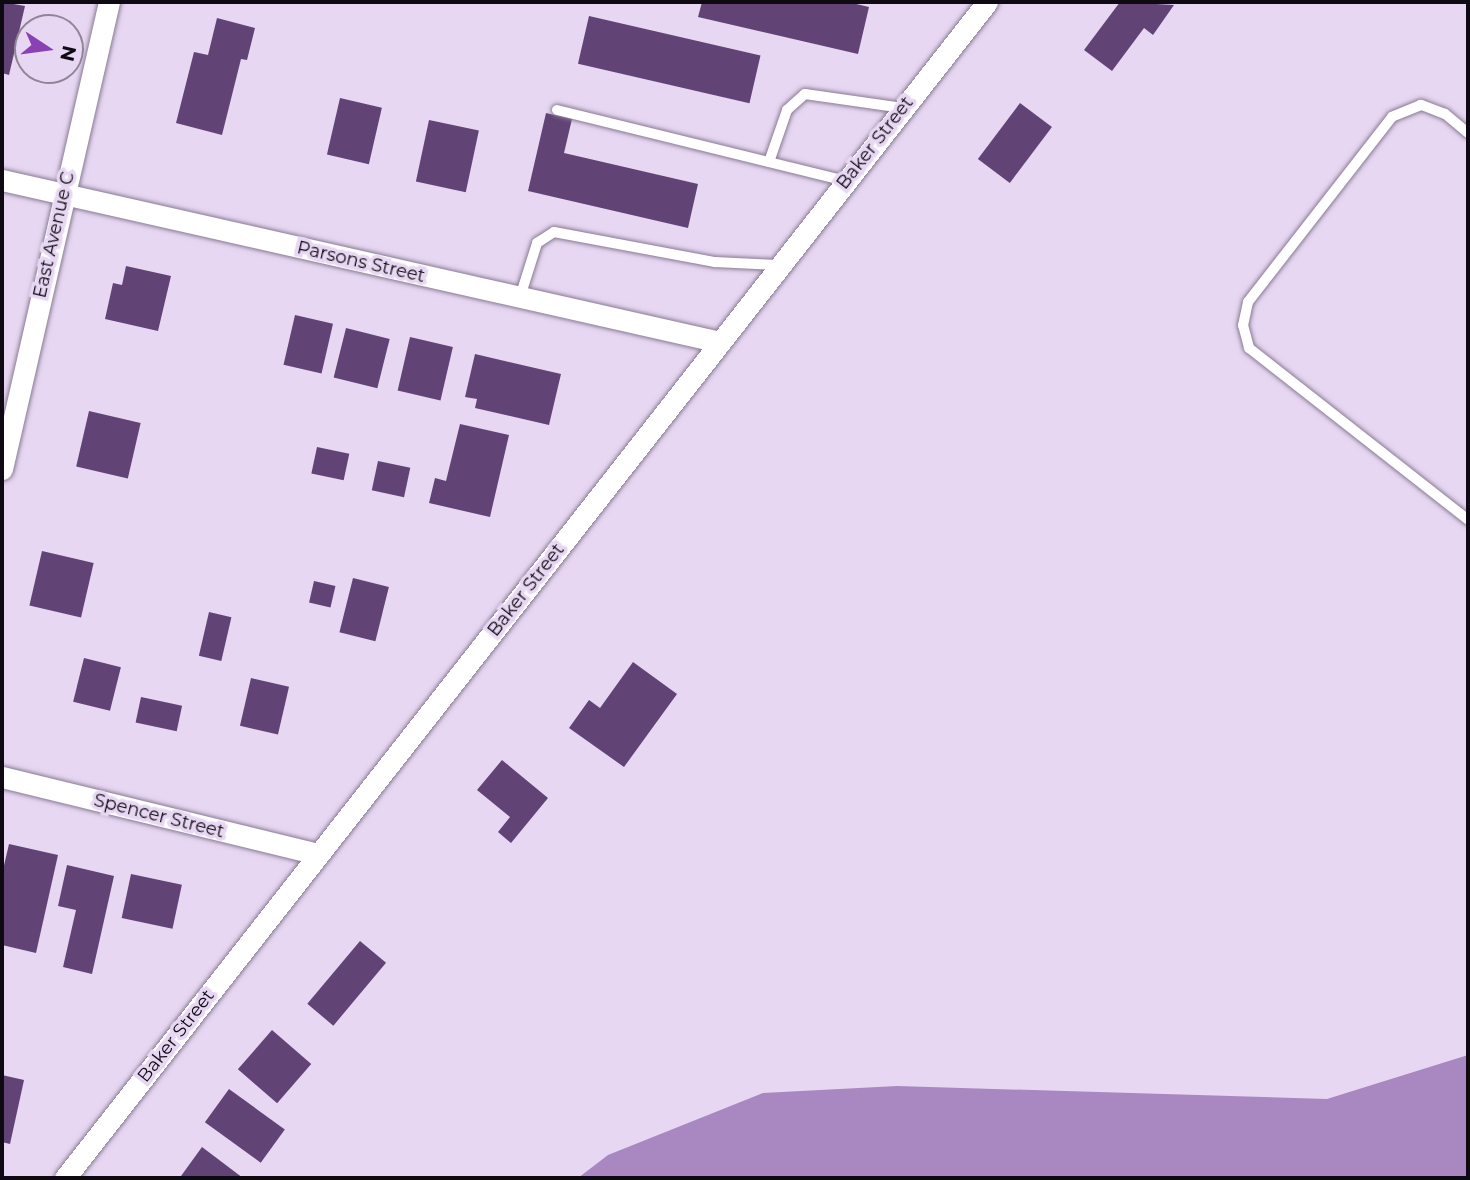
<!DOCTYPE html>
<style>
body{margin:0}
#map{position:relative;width:1470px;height:1180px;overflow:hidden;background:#e7d7f2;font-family:Montserrat,sans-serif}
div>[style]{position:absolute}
.water>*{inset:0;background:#a987c0}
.building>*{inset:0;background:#624376;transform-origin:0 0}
.roads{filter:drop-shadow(0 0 2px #897b94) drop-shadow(0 0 2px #897b94)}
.service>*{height:10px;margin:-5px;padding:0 5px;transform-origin:5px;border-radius:5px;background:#fff}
.minor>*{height:21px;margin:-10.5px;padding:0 10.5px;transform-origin:10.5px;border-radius:10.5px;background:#fff}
span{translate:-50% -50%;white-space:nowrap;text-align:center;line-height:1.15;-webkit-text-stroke:7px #e7d7f2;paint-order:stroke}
.street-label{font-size:18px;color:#0e0912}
.frame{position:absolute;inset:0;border:4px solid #0e0912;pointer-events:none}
.north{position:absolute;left:14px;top:14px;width:70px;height:70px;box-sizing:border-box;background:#e7d7f2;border:2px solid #908598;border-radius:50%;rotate:103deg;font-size:19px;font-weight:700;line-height:28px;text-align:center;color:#0e0912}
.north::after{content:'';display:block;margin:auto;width:24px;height:32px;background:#8a41b4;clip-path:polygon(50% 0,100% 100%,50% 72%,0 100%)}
</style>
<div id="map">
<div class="water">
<i style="clip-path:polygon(1468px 1055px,1468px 1178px,578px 1178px,608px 1155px,763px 1093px,897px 1086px,1327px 1099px)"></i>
</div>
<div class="building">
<i style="clip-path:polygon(2px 2px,25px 6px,9px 75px,2px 73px)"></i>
<i style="clip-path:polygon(702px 2px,848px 2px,869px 7px,858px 54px,698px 17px)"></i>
<i style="clip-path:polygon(1120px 2px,1174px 5px,1153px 35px,1144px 28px,1112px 71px,1084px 50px)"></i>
<i style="left:589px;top:16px;width:176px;height:49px;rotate:13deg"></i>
<i style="clip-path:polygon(217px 18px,255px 28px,247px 60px,241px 59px,222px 135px,176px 123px,194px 52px,208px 55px)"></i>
<i style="left:340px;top:98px;width:43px;height:58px;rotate:13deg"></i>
<i style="left:1020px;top:103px;width:40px;height:70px;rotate:37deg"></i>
<i style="clip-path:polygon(546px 113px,572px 119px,564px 153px,698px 184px,688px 228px,528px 191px)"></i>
<i style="left:429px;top:120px;width:51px;height:63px;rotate:12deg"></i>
<i style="clip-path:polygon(126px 266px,171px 276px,158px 331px,105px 319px,113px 283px,122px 285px)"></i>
<i style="left:295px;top:315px;width:39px;height:51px;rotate:13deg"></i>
<i style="left:346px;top:328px;width:45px;height:51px;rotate:14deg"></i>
<i style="left:410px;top:337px;width:44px;height:55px;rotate:13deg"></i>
<i style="clip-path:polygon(475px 354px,561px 374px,549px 425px,475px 408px,477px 399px,465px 397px)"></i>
<i style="left:89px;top:411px;width:53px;height:57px;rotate:13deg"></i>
<i style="clip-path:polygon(460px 424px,509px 435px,490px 517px,429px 503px,435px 478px,446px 481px)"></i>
<i style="left:317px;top:447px;width:33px;height:27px;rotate:12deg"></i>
<i style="left:378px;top:461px;width:33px;height:30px;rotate:12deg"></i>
<i style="left:42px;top:551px;width:53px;height:56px;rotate:13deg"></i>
<i style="left:353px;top:578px;width:37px;height:56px;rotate:14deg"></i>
<i style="left:314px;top:581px;width:22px;height:22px;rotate:13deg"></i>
<i style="left:209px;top:612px;width:23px;height:45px;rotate:13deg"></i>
<i style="left:84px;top:658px;width:38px;height:45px;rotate:14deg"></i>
<i style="clip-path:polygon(633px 662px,677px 694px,624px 767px,569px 728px,589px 700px,600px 708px)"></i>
<i style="left:251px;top:678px;width:39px;height:49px;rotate:13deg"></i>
<i style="left:141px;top:697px;width:42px;height:26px;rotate:12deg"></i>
<i style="clip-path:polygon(502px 760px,548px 798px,511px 843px,498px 832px,510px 817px,477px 790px)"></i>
<i style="clip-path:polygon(9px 844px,58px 855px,36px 953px,2px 945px,2px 874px)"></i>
<i style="clip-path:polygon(67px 865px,114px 876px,92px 974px,63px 967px,76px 910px,58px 906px)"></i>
<i style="left:131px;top:874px;width:52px;height:45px;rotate:12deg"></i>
<i style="left:360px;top:941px;width:34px;height:82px;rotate:40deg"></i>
<i style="left:272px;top:1030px;width:52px;height:52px;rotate:41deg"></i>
<i style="clip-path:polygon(2px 1075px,24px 1080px,10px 1144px,2px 1142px)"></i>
<i style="left:229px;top:1089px;width:69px;height:41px;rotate:36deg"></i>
<i style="clip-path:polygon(202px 1147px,243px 1178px,181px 1176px)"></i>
</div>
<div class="roads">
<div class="service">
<i style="left:557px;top:110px;width:297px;rotate:13.8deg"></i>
<i style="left:1468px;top:133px;width:30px;rotate:-140deg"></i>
<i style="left:1445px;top:114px;width:26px;rotate:-159deg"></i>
<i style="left:1421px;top:105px;width:31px;rotate:158deg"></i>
<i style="left:1392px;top:117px;width:234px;rotate:127.9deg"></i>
<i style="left:1248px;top:302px;width:24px;rotate:102deg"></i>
<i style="left:1243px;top:325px;width:24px;rotate:75deg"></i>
<i style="left:1249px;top:348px;width:278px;rotate:38.1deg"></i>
<i style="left:769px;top:162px;width:55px;rotate:-70.9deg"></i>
<i style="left:787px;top:110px;width:24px;rotate:-42deg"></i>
<i style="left:805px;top:94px;width:99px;rotate:8.1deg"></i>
<i style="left:520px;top:297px;width:57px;rotate:-72.5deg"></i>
<i style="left:537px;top:243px;width:20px;rotate:-33deg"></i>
<i style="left:554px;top:232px;width:164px;rotate:10.6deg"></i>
<i style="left:715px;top:262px;width:62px;rotate:2.8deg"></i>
</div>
<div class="minor">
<i style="left:2px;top:180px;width:736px;rotate:12.71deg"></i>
<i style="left:2px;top:469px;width:479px;rotate:-77.1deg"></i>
<i style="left:2px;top:777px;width:324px;rotate:13.7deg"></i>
<i style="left:65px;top:1178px;width:1494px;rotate:-51.9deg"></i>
</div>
</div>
<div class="street-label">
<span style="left:875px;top:143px;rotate:-52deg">Baker Street</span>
<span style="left:54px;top:235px;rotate:-77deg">East Avenue C</span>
<span style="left:361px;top:262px;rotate:13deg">Parsons Street</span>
<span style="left:526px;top:590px;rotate:-52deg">Baker Street</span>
<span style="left:159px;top:816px;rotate:14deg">Spencer Street</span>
<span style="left:176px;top:1036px;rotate:-52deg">Baker Street</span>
</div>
<div class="frame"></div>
<div class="north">N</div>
</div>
